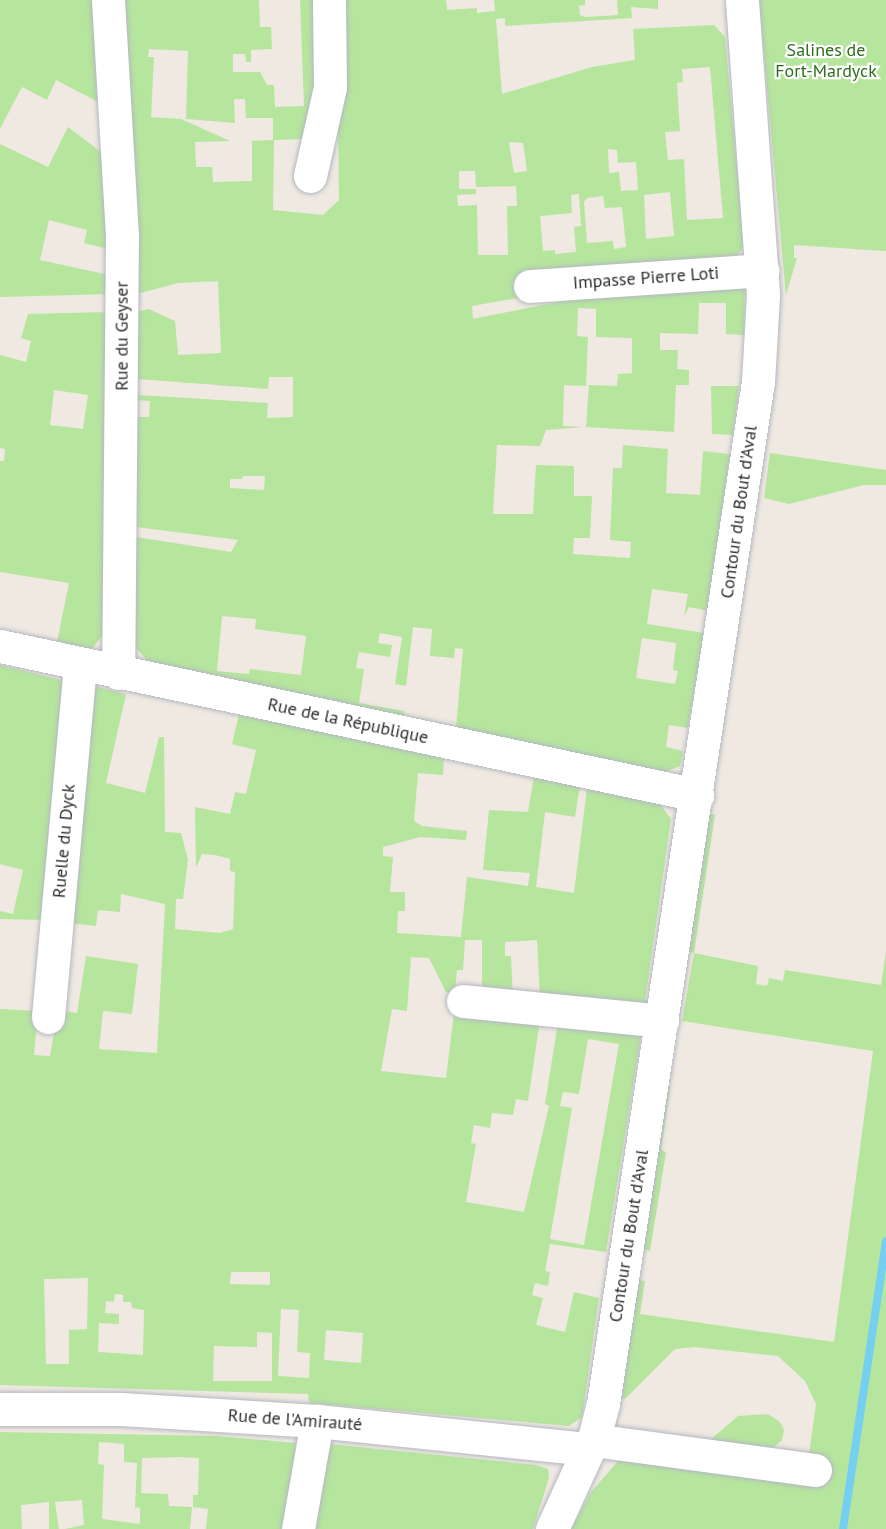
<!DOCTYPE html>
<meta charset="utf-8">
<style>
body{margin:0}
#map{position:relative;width:886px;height:1529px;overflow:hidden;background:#efe9e1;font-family:"PT Sans",sans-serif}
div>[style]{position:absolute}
.green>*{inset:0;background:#b6e59e}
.stream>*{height:8px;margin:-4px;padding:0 4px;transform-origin:4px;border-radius:4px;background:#75cff0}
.roads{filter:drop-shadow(0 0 2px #b4b7c1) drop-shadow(0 0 2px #b4b7c1)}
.minor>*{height:33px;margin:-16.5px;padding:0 16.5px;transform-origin:16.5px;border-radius:16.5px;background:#fff}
span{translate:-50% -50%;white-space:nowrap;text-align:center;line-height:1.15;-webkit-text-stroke:4.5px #fff;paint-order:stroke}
.park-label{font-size:18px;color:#2c6e1b}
.street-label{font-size:18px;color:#2e2e2e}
</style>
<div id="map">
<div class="green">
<i style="clip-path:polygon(0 0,95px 0,102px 104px,56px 80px,47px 100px,22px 87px,0 129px)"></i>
<i style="clip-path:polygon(evenodd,123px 0,259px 0,260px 27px,271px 27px,272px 49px,251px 50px,251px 62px,246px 62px,245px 54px,233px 54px,233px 72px,260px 72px,267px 85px,274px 85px,275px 107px,304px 106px,300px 0,318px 0,320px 61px,304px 139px,274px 140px,273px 210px,323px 215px,339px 200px,338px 127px,347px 74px,344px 0,446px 0,447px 10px,477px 8px,477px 13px,495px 11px,494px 0,585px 0,585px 5px,579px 6px,580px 15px,586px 17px,618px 15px,617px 0,658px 0,658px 9px,631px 7px,632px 18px,505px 26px,505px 18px,496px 19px,502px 94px,592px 67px,635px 60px,633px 29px,714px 25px,725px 37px,744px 246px,734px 260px,472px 306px,473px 319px,578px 298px,745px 286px,744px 335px,726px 334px,726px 303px,699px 303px,698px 334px,660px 333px,660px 350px,678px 350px,677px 369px,689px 370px,689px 385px,676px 385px,674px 432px,586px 427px,589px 385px,617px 386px,618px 374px,632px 373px,632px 338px,596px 337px,596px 309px,578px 308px,577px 336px,588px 337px,586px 386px,564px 385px,563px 426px,584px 427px,546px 430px,540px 446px,497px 445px,493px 514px,533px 514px,536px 465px,574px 466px,574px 496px,592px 496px,590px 538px,574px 538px,573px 554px,630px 558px,631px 542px,610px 540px,613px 468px,622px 468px,623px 445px,668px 449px,666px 493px,700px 495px,703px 451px,730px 454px,708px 611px,689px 607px,684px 616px,688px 594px,652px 589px,647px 624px,704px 633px,688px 728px,669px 725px,666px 747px,683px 751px,680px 766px,665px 772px,456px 728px,463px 649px,455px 648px,454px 658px,430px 656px,432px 629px,413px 627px,406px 686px,395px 684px,402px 637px,380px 633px,378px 643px,392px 645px,390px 657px,359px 652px,356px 668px,364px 669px,359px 703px,404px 711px,403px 718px,152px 665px,135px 647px,136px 537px,231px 552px,238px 540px,136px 527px,136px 417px,149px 417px,150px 401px,137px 400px,137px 395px,268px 403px,267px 418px,293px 417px,293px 377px,269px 377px,268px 389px,138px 379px,137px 312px,149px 309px,175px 321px,178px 355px,221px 353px,218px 281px,178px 283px,137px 294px,123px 0,149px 49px,188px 51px,186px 119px,235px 123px,234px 99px,245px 99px,246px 118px,273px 118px,273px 140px,252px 141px,252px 181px,213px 182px,212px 167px,196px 167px,195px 142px,230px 141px,181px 119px,151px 117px,154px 57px,148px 57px,149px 49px,123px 0,710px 67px,723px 218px,687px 220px,684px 159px,668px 160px,665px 132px,680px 131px,677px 83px,683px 82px,682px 69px,710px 67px,123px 0,509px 142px,523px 143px,527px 171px,514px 173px,509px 142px,123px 0,608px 149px,617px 150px,618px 163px,636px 162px,638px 190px,621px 191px,619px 172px,609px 173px,608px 149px,123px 0,459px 171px,475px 171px,476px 187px,516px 186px,517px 206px,507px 206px,508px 255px,478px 255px,477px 205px,458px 206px,457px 195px,476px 194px,476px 189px,459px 189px,459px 171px,123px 0,670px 192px,674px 236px,646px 239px,644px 195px,670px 192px,123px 0,579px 194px,581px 226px,574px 227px,576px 252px,555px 254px,555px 250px,543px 251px,540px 216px,572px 213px,571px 195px,579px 194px,123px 0,603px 196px,605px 208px,622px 207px,626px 247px,614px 249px,613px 241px,587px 243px,584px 202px,587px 198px,603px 196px,123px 0,243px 476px,265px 476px,264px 490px,230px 488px,230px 479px,242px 479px,243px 476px,123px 0,222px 616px,256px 619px,255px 629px,306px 636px,301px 675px,250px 669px,249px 674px,217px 671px,222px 616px,123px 0,642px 638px,676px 643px,673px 670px,678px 671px,675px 684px,636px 678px,642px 638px)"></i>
<i style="clip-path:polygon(759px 0,886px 0,886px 251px,794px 245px,794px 258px,797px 258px,786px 295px)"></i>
<i style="clip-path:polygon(68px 127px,105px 155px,108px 249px,84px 243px,87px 230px,49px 220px,40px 260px,109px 275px,109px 294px,0 297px,0 144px,48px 167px)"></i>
<i style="clip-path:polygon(evenodd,108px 312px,103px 634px,93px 648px,84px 649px,57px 642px,69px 583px,0 572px,0 461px,4px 461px,5px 449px,0 448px,0 355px,26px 362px,31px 341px,21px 338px,28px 314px,108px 312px,54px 390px,88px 395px,83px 429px,50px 425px,54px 390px)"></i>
<i style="clip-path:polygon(711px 386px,739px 386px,733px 435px,712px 434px)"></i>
<i style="clip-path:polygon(770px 453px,886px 470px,886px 485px,864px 485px,789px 504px,764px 498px)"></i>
<i style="clip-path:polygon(0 665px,69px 682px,47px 920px,0 919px,0 911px,13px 914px,23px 870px,0 864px)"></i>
<i style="clip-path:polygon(evenodd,89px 685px,126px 694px,106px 783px,145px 793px,159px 737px,164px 737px,165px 832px,181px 833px,188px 860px,183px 899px,176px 899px,175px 929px,220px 933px,233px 929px,235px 872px,230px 871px,230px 859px,215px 855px,202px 854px,196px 868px,195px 807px,230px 814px,235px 792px,246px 794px,256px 750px,232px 744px,239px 714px,444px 758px,443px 775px,418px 773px,414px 821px,422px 826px,467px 831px,466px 840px,420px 837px,383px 847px,383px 856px,393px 857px,390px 892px,405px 892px,405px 911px,398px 911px,397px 933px,461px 937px,467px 877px,528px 886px,530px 873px,483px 870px,489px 810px,528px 812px,534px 776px,580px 785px,575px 817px,545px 812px,536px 887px,574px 893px,587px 788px,659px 803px,671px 819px,644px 1008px,540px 997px,537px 940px,505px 942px,505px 956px,511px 956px,513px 997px,490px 994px,482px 984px,482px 940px,465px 940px,463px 970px,457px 970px,455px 993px,446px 992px,429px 958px,411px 957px,407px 1011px,392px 1009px,381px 1071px,446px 1078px,454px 1013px,540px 1020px,528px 1101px,516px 1099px,513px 1115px,492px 1113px,490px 1128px,474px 1125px,471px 1143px,476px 1144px,466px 1202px,524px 1212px,549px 1106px,545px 1104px,558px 1022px,642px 1029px,606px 1252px,550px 1244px,545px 1271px,550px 1272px,548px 1286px,535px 1283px,532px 1295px,543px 1298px,536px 1325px,565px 1332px,574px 1292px,599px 1298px,582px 1417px,569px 1426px,309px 1403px,308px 1394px,0 1385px,0 1009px,38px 1011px,34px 1055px,50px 1056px,58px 1010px,77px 1013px,86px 956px,138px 964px,132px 1014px,103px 1011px,99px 1049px,157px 1053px,165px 904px,121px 894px,120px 912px,98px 910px,96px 926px,67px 923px,89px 685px,588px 1039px,619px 1044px,584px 1245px,550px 1239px,572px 1108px,560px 1106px,563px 1092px,579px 1094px,588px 1039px,89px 685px,270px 1272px,270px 1285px,230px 1284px,231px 1272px,270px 1272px,89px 685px,88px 1278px,87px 1329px,69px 1330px,69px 1364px,46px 1364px,44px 1279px,88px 1278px,89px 685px,115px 1294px,123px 1295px,123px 1302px,131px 1302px,132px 1308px,144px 1310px,143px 1355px,98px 1352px,99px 1323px,119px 1324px,119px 1314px,105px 1313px,106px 1301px,114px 1302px,115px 1294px,89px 685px,281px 1309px,299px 1310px,297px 1352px,310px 1353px,309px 1378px,278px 1376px,281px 1309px,89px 685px,326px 1330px,363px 1333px,361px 1363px,324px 1360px,326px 1330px,89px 685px,257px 1332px,272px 1333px,272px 1381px,213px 1381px,214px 1346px,257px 1347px,257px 1332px)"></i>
<i style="clip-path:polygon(711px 814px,715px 815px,694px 953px,758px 966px,756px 984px,767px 986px,769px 978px,783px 981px,785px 970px,881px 985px,886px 951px,886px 1529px,571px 1529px,591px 1492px,619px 1460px,809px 1454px,816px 1404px,805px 1381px,778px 1356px,694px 1347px,675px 1349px,625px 1399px,619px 1397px,635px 1280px,645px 1281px,640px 1314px,834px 1342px,873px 1051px,682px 1021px,694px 953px,683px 951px,706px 815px)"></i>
<i style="clip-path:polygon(664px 1086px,670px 1087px,661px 1149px,666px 1153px,650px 1251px,639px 1248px)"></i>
<i style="clip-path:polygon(768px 1414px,780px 1422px,784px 1430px,782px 1440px,773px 1448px,710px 1440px,738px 1416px)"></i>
<i style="clip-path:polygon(evenodd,0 1432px,216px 1436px,296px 1443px,284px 1529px,206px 1529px,208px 1509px,193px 1507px,193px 1495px,198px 1495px,199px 1458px,183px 1457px,142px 1458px,141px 1493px,168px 1494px,169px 1506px,192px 1507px,190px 1529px,65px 1529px,84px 1525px,82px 1500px,55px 1502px,59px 1529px,49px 1529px,49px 1502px,21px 1505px,22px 1529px,0 1529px,0 1432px,99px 1442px,124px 1444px,124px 1462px,137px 1463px,135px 1507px,140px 1508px,140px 1524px,102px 1519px,104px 1465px,98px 1464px,99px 1442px)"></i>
<i style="clip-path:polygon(329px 1444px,536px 1465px,548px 1469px,549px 1478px,533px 1529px,315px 1529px)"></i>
</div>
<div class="stream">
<i style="left:843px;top:1529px;width:291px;rotate:-81.5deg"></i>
</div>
<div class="roads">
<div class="minor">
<i style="left:108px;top:0;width:234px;rotate:86.6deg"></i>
<i style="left:122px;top:234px;width:439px;rotate:90.5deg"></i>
<i style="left:310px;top:176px;width:91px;rotate:-77.3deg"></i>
<i style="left:330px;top:87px;width:87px;rotate:-90.7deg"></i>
<i style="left:530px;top:286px;width:233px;rotate:-3.9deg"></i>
<i style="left:0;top:646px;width:713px;rotate:12.07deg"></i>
<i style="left:463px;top:1001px;width:200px;rotate:5.7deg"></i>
<i style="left:48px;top:1017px;width:354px;rotate:-84.8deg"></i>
<i style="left:0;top:1409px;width:121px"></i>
<i style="left:121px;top:1409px;width:196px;rotate:3.5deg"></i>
<i style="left:317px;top:1421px;width:273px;rotate:5.9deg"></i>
<i style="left:593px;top:1440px;width:224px;rotate:7.7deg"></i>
<i style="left:298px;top:1529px;width:110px;rotate:-80deg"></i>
<i style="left:552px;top:1529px;width:103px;rotate:-65.4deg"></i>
<i style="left:595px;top:1435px;width:32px;rotate:-76deg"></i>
<i style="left:603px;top:1404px;width:1034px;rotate:-81.38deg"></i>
<i style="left:758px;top:382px;width:88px;rotate:-86.7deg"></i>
<i style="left:763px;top:294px;width:295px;rotate:-94.1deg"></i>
</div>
</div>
<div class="park-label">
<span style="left:826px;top:61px">Salines de<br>Fort-Mardyck</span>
</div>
<div class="street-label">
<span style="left:646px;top:278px;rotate:-4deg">Impasse Pierre Loti</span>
<span style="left:122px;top:336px;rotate:-90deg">Rue du Geyser</span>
<span style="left:739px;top:512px;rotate:-82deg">Contour du Bout d'Aval</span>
<span style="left:348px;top:721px;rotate:12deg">Rue de la République</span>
<span style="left:64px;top:841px;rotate:-85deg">Ruelle du Dyck</span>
<span style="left:629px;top:1236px;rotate:-81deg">Contour du Bout d'Aval</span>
<span style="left:295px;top:1420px;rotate:4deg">Rue de l'Amirauté</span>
</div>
</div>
